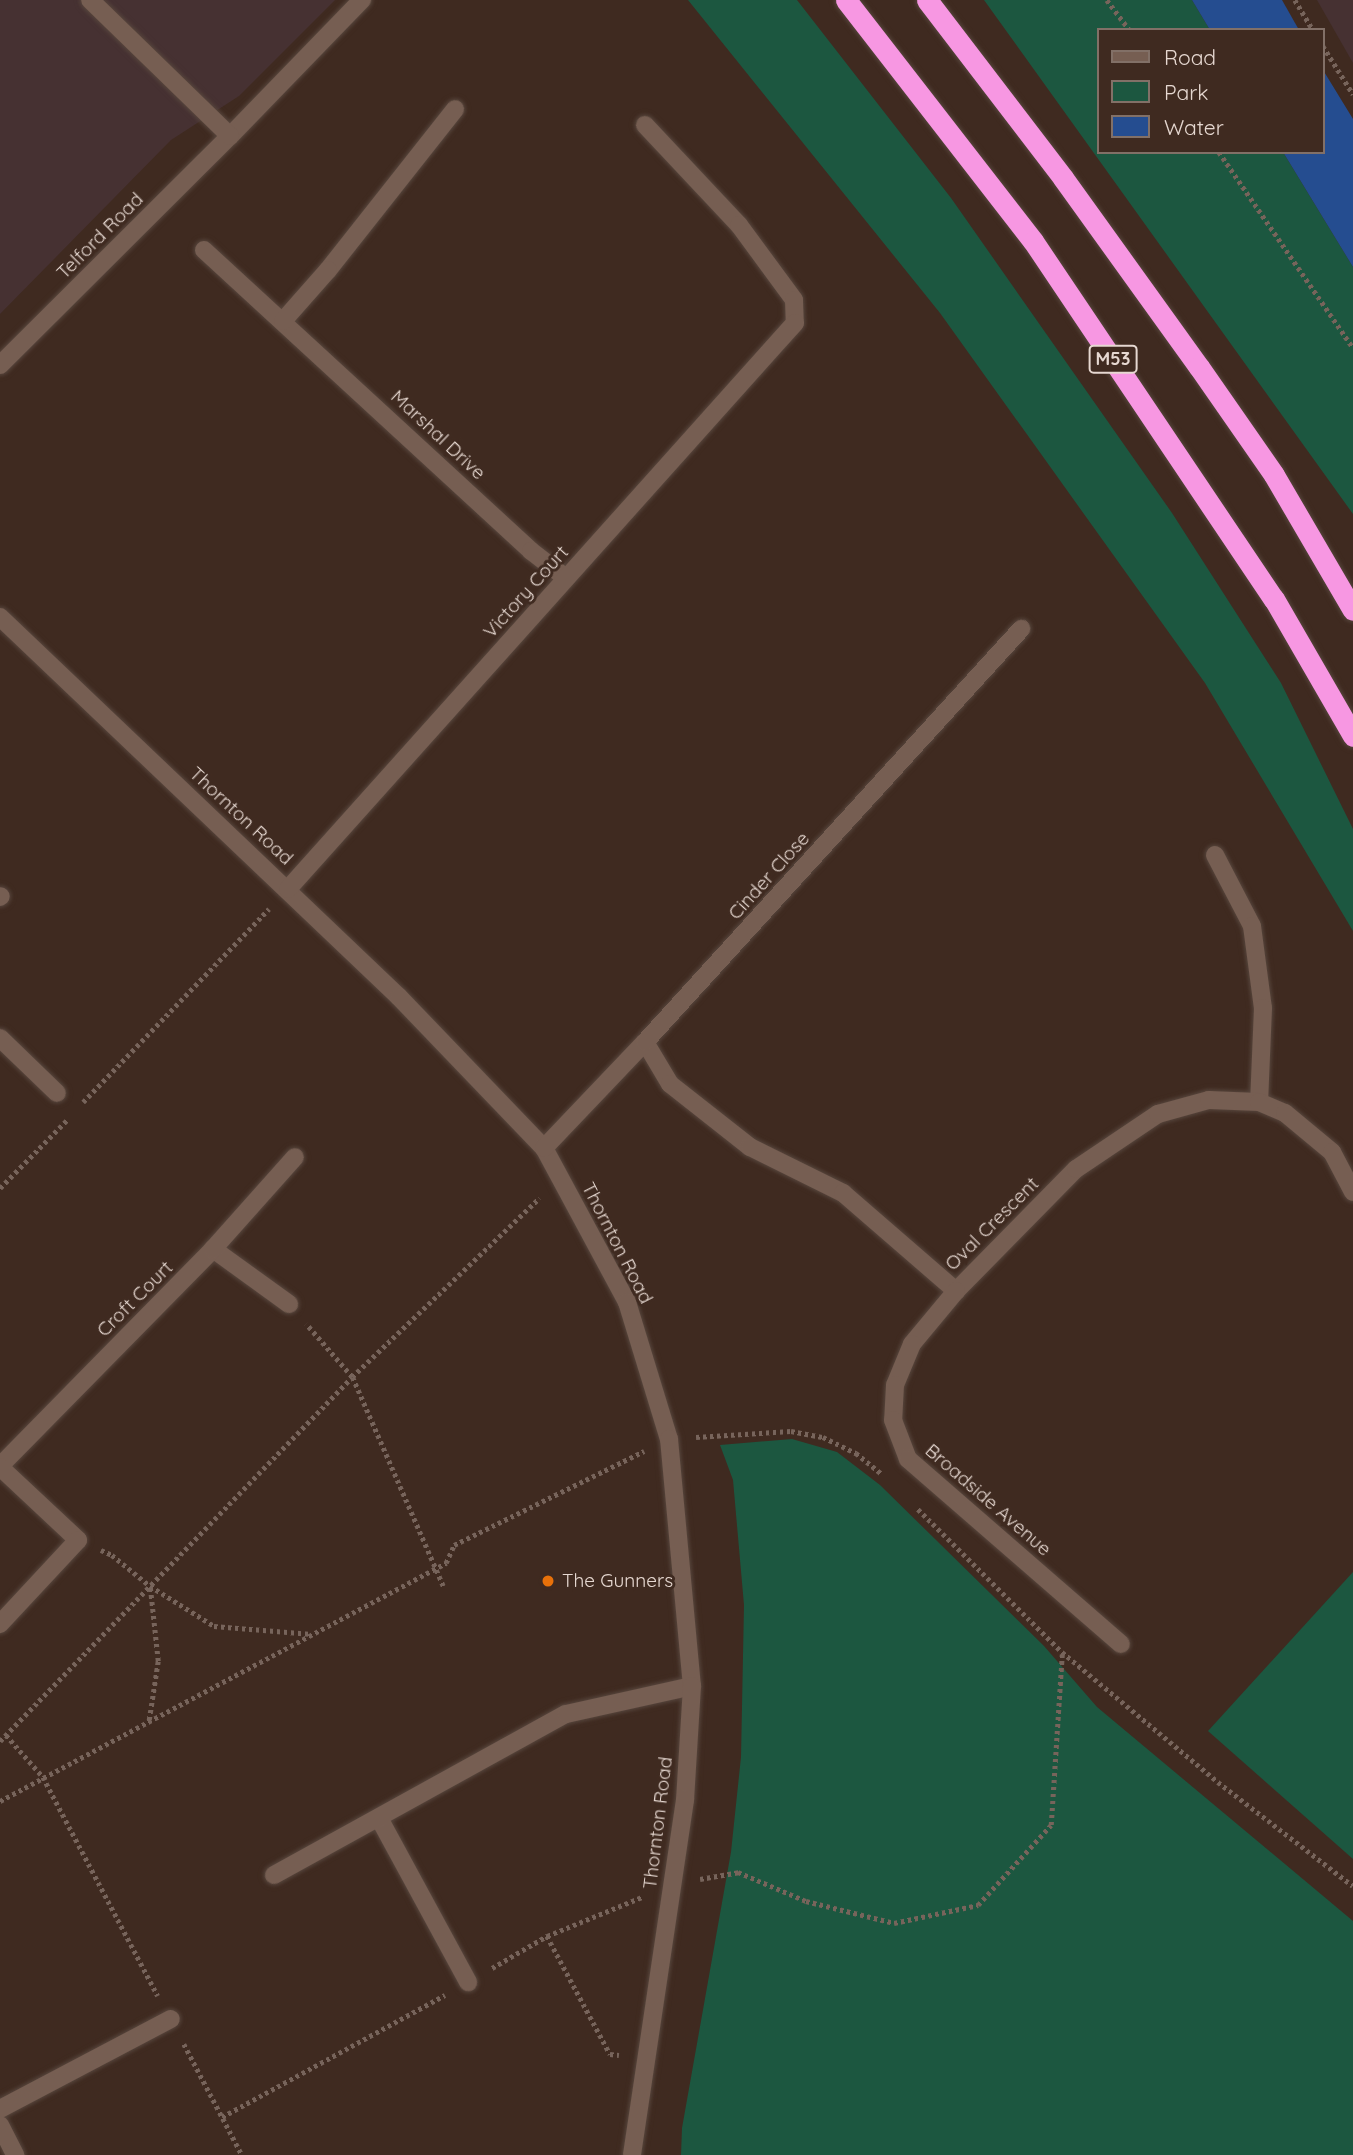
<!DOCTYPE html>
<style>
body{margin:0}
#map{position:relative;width:1353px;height:2155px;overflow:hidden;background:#3f2a20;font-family:Quicksand,sans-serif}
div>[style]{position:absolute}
.industrial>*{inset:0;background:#463132}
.green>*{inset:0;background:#1c5740}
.water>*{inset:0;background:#254d90}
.path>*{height:4.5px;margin-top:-2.25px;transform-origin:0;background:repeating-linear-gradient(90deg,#77645b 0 3.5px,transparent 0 7px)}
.roads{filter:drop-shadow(0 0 2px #57463d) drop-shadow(0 0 2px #57463d)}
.service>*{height:18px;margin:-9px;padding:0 9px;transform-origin:9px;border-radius:9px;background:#765e52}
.minor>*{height:18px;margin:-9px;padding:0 9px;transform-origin:9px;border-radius:9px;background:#765e52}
.motorway>*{height:21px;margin:-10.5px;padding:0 10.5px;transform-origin:10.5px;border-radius:10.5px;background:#f797e2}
.dots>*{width:19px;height:19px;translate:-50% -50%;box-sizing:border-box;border:4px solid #3f2a20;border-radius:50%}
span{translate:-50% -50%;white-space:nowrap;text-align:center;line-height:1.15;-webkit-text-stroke:6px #3f2a20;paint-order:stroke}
.shield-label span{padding:2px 5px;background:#3f2a20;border:2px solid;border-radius:5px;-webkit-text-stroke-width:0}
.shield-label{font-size:18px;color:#e6d8d1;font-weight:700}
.street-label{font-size:19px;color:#e6d8d1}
.poi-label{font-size:19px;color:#e6d8d1}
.left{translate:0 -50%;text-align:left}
.legend{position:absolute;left:1097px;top:28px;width:228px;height:126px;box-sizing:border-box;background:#3f2a20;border:2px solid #827067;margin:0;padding:9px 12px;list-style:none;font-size:21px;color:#e6d8d1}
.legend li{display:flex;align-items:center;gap:14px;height:35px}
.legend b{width:35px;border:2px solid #827067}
</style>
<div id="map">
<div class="industrial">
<i style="clip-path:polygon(0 0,335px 0,239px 96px,171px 140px,0 314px)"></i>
<i style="clip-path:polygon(1317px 0,1353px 0,1353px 63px)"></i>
</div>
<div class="green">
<i style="clip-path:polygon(688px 0,797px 0,951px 198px,1172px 513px,1281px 683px,1353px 829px,1353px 931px,1205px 683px,940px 313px)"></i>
<i style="clip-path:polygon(984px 0,1192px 0,1210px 30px,1099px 30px,1099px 152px,1283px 152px,1353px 267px,1353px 514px)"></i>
<i style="clip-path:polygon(792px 1439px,837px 1452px,880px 1485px,1044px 1646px,1097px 1707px,1353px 1921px,1353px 2155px,681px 2155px,682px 2128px,731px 1852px,741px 1757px,744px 1605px,733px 1480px,720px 1445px)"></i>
<i style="clip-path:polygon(1353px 1572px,1353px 1859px,1208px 1731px)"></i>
</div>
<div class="water">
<i style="clip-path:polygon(1192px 0,1282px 0,1299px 30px,1210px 30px)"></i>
<i style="clip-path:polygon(1323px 70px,1353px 119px,1353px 267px,1283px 152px,1323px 152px)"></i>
</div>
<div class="path">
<i style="left:1107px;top:0;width:38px;rotate:53deg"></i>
<i style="left:1295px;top:0;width:35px;rotate:59deg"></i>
<i style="left:1323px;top:46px;width:57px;rotate:58deg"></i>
<i style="left:1219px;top:152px;width:237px;rotate:55.6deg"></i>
<i style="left:83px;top:1102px;width:268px;rotate:-46.1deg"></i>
<i style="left:0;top:1188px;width:97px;rotate:-45.4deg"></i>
<i style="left:696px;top:1437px;width:95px;rotate:-3.6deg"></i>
<i style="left:791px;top:1431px;width:33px;rotate:11deg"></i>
<i style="left:823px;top:1437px;width:37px;rotate:26deg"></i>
<i style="left:856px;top:1453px;width:33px;rotate:39deg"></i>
<i style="left:918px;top:1509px;width:203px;rotate:44.8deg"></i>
<i style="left:1062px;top:1652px;width:203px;rotate:39.8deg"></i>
<i style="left:1218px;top:1782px;width:170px;rotate:37.6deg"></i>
<i style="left:101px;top:1550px;width:12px;rotate:24deg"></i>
<i style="left:112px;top:1555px;width:49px;rotate:39.2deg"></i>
<i style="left:443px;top:1586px;width:228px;rotate:-113.5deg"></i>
<i style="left:352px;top:1377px;width:259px;rotate:-43.7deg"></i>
<i style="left:149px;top:1720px;width:60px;rotate:-81.3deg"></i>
<i style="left:158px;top:1661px;width:75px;rotate:-96.1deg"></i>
<i style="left:150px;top:1586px;width:75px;rotate:32deg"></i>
<i style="left:214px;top:1626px;width:98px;rotate:4.7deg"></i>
<i style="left:6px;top:1735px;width:56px;rotate:48.6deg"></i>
<i style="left:43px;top:1777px;width:247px;rotate:62.3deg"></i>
<i style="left:0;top:1741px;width:506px;rotate:-45.96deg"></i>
<i style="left:352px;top:1377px;width:70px;rotate:-131deg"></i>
<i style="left:0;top:1801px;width:506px;rotate:-28.09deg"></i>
<i style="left:446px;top:1563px;width:20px;rotate:-66deg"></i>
<i style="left:454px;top:1545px;width:212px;rotate:-26.3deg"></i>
<i style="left:700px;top:1879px;width:39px;rotate:-10deg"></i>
<i style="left:738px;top:1872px;width:74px;rotate:23.1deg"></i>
<i style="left:806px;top:1901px;width:91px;rotate:14deg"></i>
<i style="left:894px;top:1923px;width:86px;rotate:-12.1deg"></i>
<i style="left:978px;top:1905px;width:108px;rotate:-47.6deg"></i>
<i style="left:1051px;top:1825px;width:171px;rotate:-86.3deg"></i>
<i style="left:547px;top:1936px;width:134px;rotate:61.9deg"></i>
<i style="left:610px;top:2054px;width:9px;rotate:6deg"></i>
<i style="left:492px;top:1968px;width:64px;rotate:-30.2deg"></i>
<i style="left:547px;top:1936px;width:103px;rotate:-22.3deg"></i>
<i style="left:184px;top:2044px;width:125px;rotate:62.4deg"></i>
<i style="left:222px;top:2117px;width:254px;rotate:-28.7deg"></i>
</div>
<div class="roads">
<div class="service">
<i style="left:645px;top:125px;width:137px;rotate:46.8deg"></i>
<i style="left:739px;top:225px;width:93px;rotate:53.7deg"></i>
<i style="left:794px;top:300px;width:23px;rotate:88deg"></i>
<i style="left:328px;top:270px;width:205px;rotate:-51.7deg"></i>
<i style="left:1215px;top:855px;width:80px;rotate:62.5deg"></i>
<i style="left:1252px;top:926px;width:83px;rotate:82.4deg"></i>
<i style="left:1263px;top:1008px;width:94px;rotate:92.4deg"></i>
<i style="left:0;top:897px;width:1px;rotate:-45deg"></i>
<i style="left:0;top:1038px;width:79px;rotate:44deg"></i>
<i style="left:213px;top:1249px;width:94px;rotate:35.9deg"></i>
<i style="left:0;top:1466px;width:304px;rotate:-45.5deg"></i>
<i style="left:213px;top:1249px;width:123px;rotate:-48.3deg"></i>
<i style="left:379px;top:1818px;width:187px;rotate:61.5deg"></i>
<i style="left:274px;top:1875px;width:333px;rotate:-28.9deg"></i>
<i style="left:566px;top:1714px;width:129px;rotate:-12.5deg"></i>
<i style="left:0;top:2109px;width:193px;rotate:-27.8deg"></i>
<i style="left:0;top:2125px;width:34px;rotate:63deg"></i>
</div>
<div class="minor">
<i style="left:230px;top:136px;width:190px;rotate:-45.9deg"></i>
<i style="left:204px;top:250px;width:444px;rotate:42.6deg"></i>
<i style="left:531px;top:551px;width:44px;rotate:37.6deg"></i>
<i style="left:283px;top:321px;width:68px;rotate:-48.6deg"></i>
<i style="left:0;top:365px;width:325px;rotate:-44.9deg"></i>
<i style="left:230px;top:136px;width:195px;rotate:-135.8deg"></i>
<i style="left:0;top:617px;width:551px;rotate:43.6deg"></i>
<i style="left:399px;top:997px;width:209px;rotate:46.2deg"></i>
<i style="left:544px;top:1148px;width:175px;rotate:61.7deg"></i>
<i style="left:627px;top:1302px;width:143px;rotate:73deg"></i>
<i style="left:669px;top:1439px;width:248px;rotate:84.7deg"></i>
<i style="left:692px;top:1686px;width:114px;rotate:93.5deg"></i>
<i style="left:685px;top:1800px;width:359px;rotate:98.5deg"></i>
<i style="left:288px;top:889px;width:760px;rotate:-48.15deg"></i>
<i style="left:645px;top:1042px;width:49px;rotate:59.2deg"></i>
<i style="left:670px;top:1084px;width:102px;rotate:38.2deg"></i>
<i style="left:750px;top:1147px;width:104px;rotate:26.3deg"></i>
<i style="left:843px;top:1193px;width:150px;rotate:40.9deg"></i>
<i style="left:956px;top:1291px;width:171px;rotate:-45.5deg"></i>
<i style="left:1076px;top:1169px;width:99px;rotate:-33.9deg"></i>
<i style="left:1158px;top:1114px;width:53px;rotate:-15.4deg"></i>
<i style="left:1209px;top:1100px;width:50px;rotate:2.3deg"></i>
<i style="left:1259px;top:1102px;width:28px;rotate:23deg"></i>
<i style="left:1285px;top:1113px;width:61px;rotate:39.7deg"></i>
<i style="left:1332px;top:1152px;width:45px;rotate:62.3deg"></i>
<i style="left:544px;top:1148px;width:146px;rotate:-46.4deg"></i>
<i style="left:645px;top:1042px;width:559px;rotate:-47.68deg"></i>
<i style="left:956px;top:1291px;width:69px;rotate:129.7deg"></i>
<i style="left:912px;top:1344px;width:44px;rotate:112.5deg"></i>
<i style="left:895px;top:1385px;width:35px;rotate:93deg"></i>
<i style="left:893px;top:1420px;width:42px;rotate:69deg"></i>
<i style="left:908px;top:1459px;width:282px;rotate:41deg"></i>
<i style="left:0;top:1467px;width:107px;rotate:43.1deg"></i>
<i style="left:78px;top:1540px;width:115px;rotate:132.9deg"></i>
</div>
<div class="motorway">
<i style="left:846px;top:0;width:305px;rotate:52.2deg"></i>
<i style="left:1033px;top:241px;width:432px;rotate:56.1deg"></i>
<i style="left:1274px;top:599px;width:158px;rotate:60deg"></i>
<i style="left:927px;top:0;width:224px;rotate:52.6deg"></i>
<i style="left:1063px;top:178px;width:233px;rotate:54.3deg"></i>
<i style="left:1199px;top:367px;width:131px;rotate:55.2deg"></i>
<i style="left:1274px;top:475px;width:156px;rotate:59.7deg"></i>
</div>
</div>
<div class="dots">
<i style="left:548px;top:1581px;background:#e8710a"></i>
</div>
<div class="shield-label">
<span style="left:1113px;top:359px">M53</span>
</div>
<div class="street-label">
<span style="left:100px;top:236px;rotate:-45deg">Telford Road</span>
<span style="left:438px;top:435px;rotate:43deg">Marshal Drive</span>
<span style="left:526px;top:592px;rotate:-48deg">Victory Court</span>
<span style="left:241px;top:816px;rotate:43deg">Thornton Road</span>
<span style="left:769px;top:876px;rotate:-48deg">Cinder Close</span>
<span style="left:992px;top:1224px;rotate:-45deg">Oval Crescent</span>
<span style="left:617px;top:1243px;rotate:63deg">Thornton Road</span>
<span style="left:135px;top:1299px;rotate:-45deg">Croft Court</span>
<span style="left:988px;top:1500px;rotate:41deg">Broadside Avenue</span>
<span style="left:658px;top:1823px;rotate:-83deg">Thornton Road</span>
</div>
<div class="poi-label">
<span class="left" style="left:562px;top:1581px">The Gunners</span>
</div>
<ul class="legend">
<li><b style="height:9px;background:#765e52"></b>Road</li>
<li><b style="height:19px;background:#1c5740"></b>Park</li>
<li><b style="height:19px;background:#254d90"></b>Water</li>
</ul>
</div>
